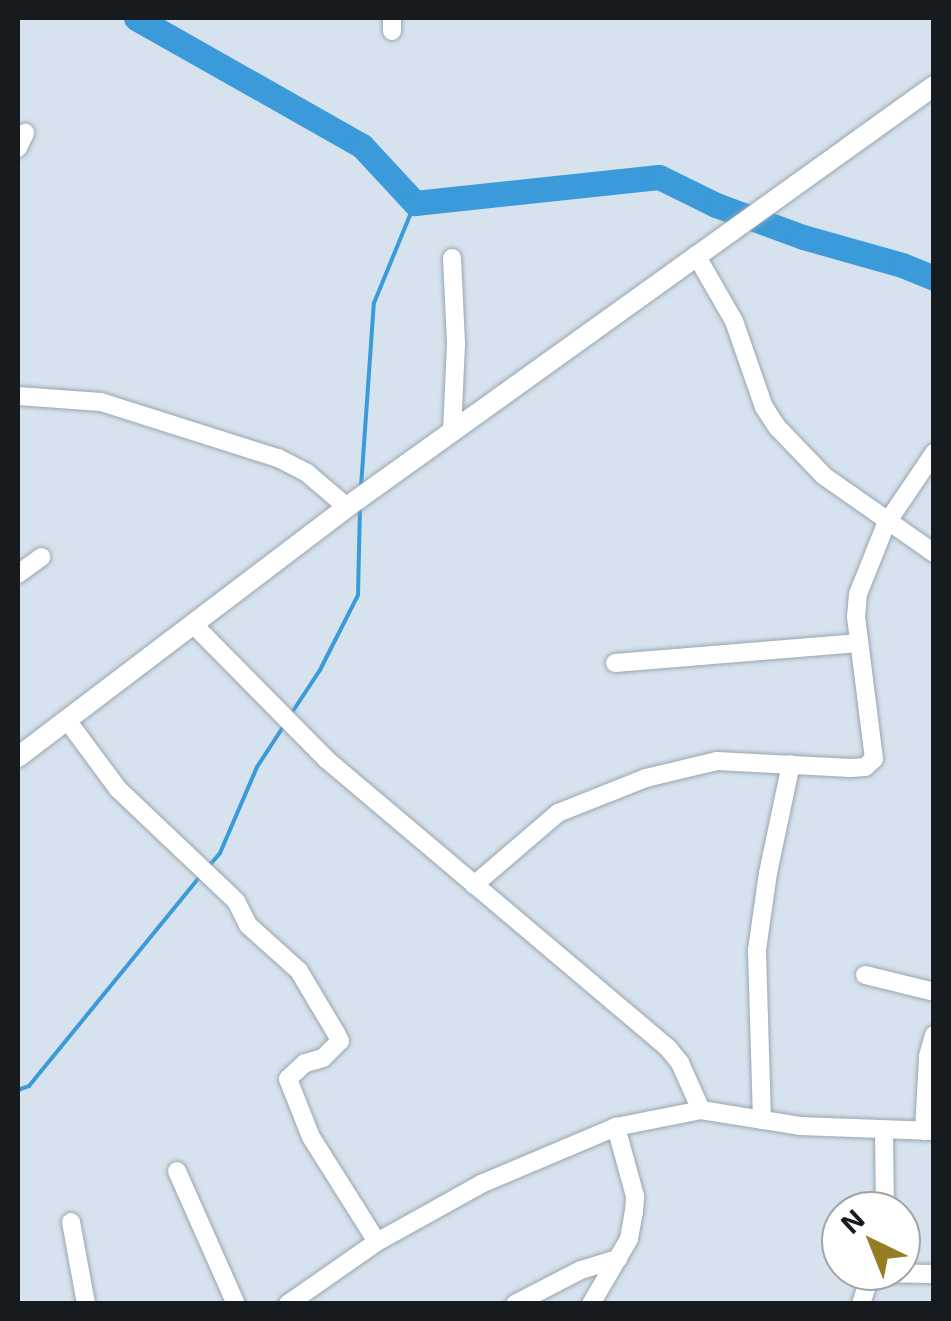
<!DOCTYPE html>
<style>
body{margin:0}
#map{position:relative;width:951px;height:1321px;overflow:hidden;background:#d6e3ee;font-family:"Exo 2",sans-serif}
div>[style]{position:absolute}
.stream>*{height:4px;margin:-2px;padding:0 2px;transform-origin:2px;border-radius:2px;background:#3a9ada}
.river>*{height:25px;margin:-12.5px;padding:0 12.5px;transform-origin:12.5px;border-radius:12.5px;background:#3a9ada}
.roads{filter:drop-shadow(0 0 2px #98a5af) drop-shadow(0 0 2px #98a5af)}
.minor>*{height:18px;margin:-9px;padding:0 9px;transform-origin:9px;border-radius:9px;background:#fff}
.major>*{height:20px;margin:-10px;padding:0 10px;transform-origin:10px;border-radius:10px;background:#fff}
span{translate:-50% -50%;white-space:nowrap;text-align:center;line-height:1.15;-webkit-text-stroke:10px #fff;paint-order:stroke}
.frame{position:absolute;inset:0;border:20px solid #161b1f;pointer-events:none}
.north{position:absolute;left:821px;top:1191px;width:100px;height:100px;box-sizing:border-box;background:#fff;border:2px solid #a2a4a5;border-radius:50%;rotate:317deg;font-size:28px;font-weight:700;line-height:40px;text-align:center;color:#161b1f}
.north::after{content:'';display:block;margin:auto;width:35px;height:45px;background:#967d24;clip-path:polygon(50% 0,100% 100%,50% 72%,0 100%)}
</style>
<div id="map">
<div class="stream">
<i style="left:361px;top:487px;width:184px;rotate:-86deg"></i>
<i style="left:374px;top:303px;width:108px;rotate:-67.7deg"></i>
<i style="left:291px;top:714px;width:53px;rotate:-56.6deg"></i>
<i style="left:320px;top:670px;width:84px;rotate:-63.1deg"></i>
<i style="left:358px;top:595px;width:89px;rotate:-88.7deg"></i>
<i style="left:208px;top:867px;width:18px;rotate:-49deg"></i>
<i style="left:220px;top:853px;width:94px;rotate:-66.7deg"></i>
<i style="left:257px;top:767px;width:48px;rotate:-57deg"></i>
<i style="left:18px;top:1090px;width:12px;rotate:-20deg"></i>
<i style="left:29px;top:1086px;width:274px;rotate:-50.8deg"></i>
</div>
<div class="river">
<i style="left:136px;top:18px;width:260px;rotate:29.5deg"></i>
<i style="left:362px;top:146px;width:78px;rotate:47.1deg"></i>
<i style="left:415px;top:203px;width:245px;rotate:-6.1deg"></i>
<i style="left:659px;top:177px;width:64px;rotate:26.2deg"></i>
<i style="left:716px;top:205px;width:93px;rotate:20.2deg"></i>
<i style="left:803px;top:237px;width:103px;rotate:15.8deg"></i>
<i style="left:902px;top:265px;width:35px;rotate:22deg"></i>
</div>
<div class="roads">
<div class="minor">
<i style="left:392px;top:31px;width:13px;rotate:-90deg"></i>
<i style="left:18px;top:148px;width:17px;rotate:-65deg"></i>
<i style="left:696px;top:255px;width:76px;rotate:60.1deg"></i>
<i style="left:734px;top:321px;width:91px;rotate:70.8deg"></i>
<i style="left:764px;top:407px;width:24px;rotate:57deg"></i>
<i style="left:777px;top:427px;width:68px;rotate:46.2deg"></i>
<i style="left:824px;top:476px;width:134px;rotate:35deg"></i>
<i style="left:452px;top:258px;width:86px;rotate:87.3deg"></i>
<i style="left:456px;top:344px;width:89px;rotate:92.6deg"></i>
<i style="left:18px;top:396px;width:83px;rotate:4.1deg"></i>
<i style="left:101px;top:402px;width:186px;rotate:17.6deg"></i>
<i style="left:278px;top:458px;width:33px;rotate:27deg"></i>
<i style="left:307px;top:473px;width:52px;rotate:40.4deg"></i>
<i style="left:18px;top:574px;width:29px;rotate:-36deg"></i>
<i style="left:195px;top:626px;width:187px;rotate:45.4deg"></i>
<i style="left:326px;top:759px;width:448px;rotate:40.2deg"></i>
<i style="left:668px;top:1048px;width:19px;rotate:51deg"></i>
<i style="left:680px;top:1063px;width:51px;rotate:65.9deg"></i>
<i style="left:615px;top:663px;width:245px;rotate:-4.7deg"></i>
<i style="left:67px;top:720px;width:86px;rotate:53.5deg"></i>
<i style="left:118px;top:789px;width:163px;rotate:43.5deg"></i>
<i style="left:236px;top:901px;width:27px;rotate:63deg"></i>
<i style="left:248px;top:925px;width:69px;rotate:42deg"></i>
<i style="left:299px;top:971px;width:72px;rotate:59.2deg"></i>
<i style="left:336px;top:1033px;width:9px;rotate:63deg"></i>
<i style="left:340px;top:1041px;width:24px;rotate:135deg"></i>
<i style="left:323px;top:1058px;width:19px;rotate:164deg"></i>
<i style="left:305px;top:1063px;width:23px;rotate:137deg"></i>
<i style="left:288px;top:1079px;width:62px;rotate:68.4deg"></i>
<i style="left:311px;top:1137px;width:124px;rotate:57.8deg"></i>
<i style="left:474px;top:885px;width:111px;rotate:-40.6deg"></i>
<i style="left:558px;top:813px;width:95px;rotate:-21.7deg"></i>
<i style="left:646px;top:778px;width:73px;rotate:-13.5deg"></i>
<i style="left:717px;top:761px;width:134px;rotate:3deg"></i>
<i style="left:851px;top:768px;width:14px;rotate:-4deg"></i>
<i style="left:865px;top:767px;width:12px;rotate:-42deg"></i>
<i style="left:874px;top:759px;width:143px;rotate:-97.2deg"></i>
<i style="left:856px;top:617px;width:23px;rotate:-85deg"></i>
<i style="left:858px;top:594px;width:75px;rotate:-68.2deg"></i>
<i style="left:886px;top:524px;width:86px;rotate:-55.9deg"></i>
<i style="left:865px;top:975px;width:71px;rotate:13.8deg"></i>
<i style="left:762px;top:1120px;width:170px;rotate:-91.7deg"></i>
<i style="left:757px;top:950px;width:78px;rotate:-81.9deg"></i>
<i style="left:768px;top:873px;width:111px;rotate:-78.1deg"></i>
<i style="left:924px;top:1131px;width:75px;rotate:-86.9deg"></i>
<i style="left:928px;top:1056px;width:22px;rotate:-74deg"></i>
<i style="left:884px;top:1132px;width:79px;rotate:89.3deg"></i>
<i style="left:177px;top:1171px;width:145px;rotate:66.1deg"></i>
<i style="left:71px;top:1222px;width:83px;rotate:79.6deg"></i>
<i style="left:871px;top:1273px;width:63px;rotate:0.9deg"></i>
<i style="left:288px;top:1304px;width:108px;rotate:-34.9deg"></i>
<i style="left:377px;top:1242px;width:119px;rotate:-29.1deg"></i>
<i style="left:481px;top:1184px;width:147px;rotate:-22.9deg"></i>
<i style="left:616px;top:1127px;width:87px;rotate:-11.3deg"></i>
<i style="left:701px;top:1110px;width:100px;rotate:9.2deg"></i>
<i style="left:800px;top:1126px;width:134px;rotate:2.1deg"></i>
<i style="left:515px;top:1304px;width:74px;rotate:-27.3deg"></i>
<i style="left:581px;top:1270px;width:39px;rotate:-17deg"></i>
<i style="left:591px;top:1304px;width:75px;rotate:-59.7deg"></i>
<i style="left:629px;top:1239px;width:27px;rotate:-80deg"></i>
<i style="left:634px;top:1212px;width:16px;rotate:-86deg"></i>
<i style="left:635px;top:1196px;width:72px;rotate:-105.4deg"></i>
<i style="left:861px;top:1304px;width:35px;rotate:-72deg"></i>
</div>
<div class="major">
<i style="left:18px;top:757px;width:413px;rotate:-37.2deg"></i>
<i style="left:347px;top:507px;width:722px;rotate:-35.65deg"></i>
</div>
</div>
<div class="frame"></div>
<div class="north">N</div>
</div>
